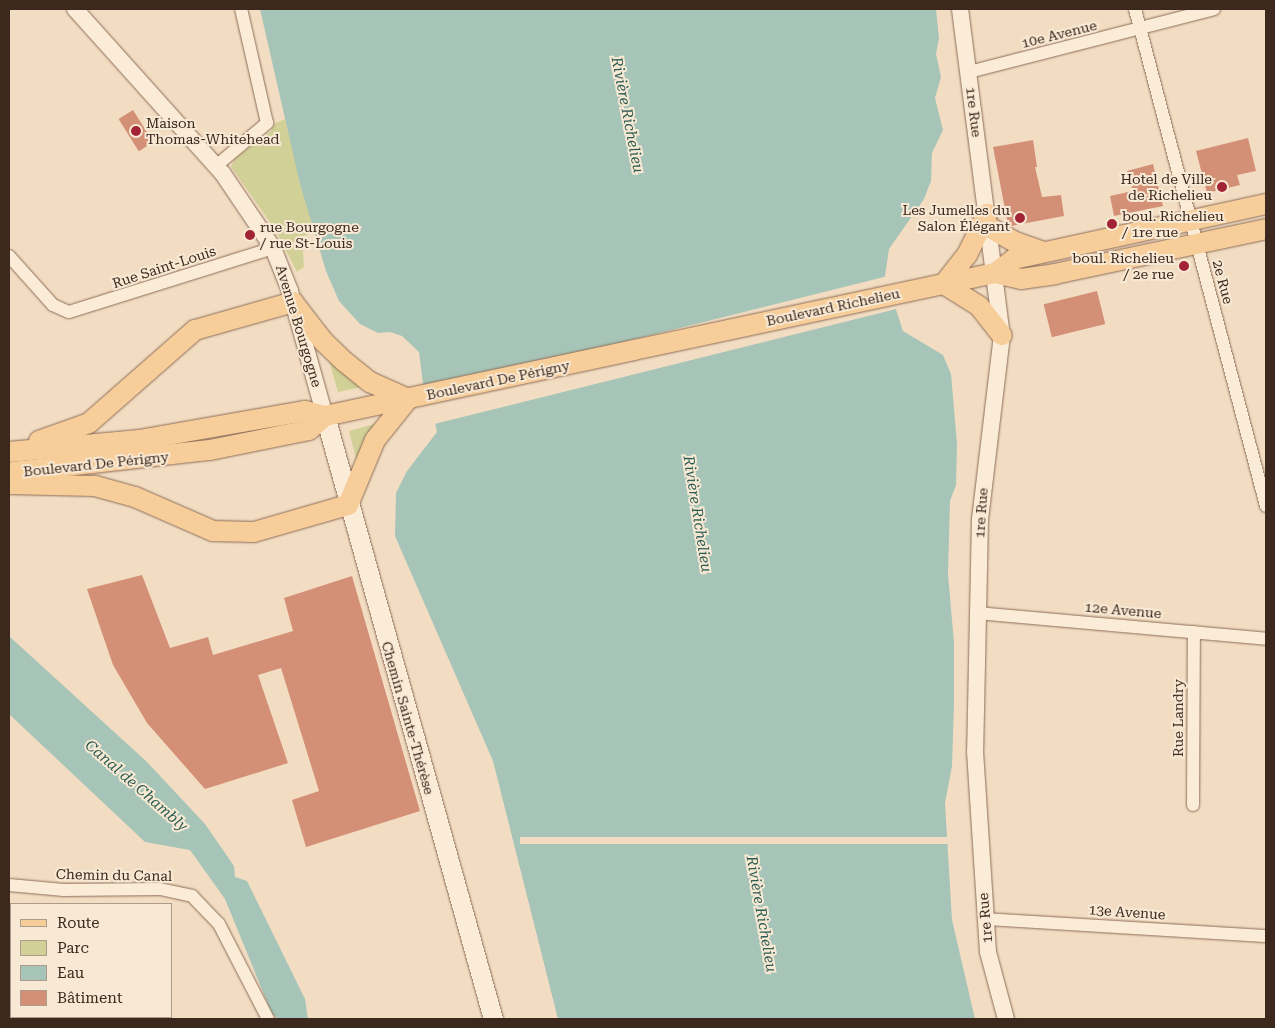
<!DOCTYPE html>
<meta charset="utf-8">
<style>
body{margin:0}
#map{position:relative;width:1275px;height:1028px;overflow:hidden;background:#f2ddc3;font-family:"Roboto Serif",serif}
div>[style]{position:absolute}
.green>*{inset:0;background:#d1d096}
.water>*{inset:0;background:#a6c4b7}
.pier>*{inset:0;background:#f2ddc3;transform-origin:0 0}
.building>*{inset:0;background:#d39076;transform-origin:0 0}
.roads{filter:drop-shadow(0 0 1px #8e6d58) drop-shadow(0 0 1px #8e6d58)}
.minor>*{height:12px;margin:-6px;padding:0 6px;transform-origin:6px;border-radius:6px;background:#fbecd8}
.tertiary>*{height:16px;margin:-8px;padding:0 8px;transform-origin:8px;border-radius:8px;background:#fbecd8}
.secondary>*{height:19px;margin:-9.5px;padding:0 9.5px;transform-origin:9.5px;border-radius:9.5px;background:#fbecd8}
.primary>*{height:20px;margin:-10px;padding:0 10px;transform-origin:10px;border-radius:10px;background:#f7cd99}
.dots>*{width:14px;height:14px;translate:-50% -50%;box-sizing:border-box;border:2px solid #f8e9d4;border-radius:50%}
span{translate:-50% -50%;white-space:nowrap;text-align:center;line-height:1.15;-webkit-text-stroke:4px #f8e9d4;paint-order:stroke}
.street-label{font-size:14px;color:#3d281d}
.poi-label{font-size:14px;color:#3d281d}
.left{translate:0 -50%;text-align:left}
.right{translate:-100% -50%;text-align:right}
.water-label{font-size:15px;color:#2b5d53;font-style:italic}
.frame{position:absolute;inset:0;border:10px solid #3d281d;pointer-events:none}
.legend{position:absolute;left:10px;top:903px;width:162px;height:115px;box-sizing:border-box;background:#f8e9d4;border:1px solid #ad9c8b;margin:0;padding:6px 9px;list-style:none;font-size:15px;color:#3d281d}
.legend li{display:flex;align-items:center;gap:10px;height:25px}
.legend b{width:25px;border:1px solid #ad9c8b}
</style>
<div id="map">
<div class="green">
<i style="clip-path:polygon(285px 119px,314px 232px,302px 237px,304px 267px,297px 272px,275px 229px,231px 167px,235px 158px,271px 131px,274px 124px)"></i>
<i style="clip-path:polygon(328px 357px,361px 387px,338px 392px)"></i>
<i style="clip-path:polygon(378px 423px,357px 462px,349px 431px)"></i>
</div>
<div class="water">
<i style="clip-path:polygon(260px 9px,936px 9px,939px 38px,936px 54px,941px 77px,935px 98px,943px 130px,932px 153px,931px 181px,924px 199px,889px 249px,885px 276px,903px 331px,943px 355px,951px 374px,957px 444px,956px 485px,950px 501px,948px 574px,954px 643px,954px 703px,952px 766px,945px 803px,952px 920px,975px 1019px,558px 1019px,493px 761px,395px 536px,396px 493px,407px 471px,437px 432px,434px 417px,427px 415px,419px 352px,402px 336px,390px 332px,378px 333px,360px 324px,339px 301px,326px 271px,300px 184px)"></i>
<i style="clip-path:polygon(9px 636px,147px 762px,205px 824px,234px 866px,235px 877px,247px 881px,305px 999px,308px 1019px,278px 1019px,272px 1014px,225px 899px,190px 850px,145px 842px,9px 714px)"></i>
</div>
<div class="pier">
<i style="left:888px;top:276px;width:34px;height:481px;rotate:76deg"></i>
<i style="left:952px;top:837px;width:7px;height:432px;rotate:90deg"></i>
</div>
<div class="building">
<i style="left:133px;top:110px;width:38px;height:17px;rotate:58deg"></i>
<i style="clip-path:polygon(1248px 138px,1256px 171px,1237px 175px,1240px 185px,1207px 193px,1196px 151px)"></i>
<i style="clip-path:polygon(1033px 140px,1037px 167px,1035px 167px,1042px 197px,1061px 195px,1064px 216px,1011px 226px,1008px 224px,993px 147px)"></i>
<i style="clip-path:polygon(1153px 164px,1163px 206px,1114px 216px,1110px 196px,1133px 191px,1127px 171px)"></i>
<i style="left:1097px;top:291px;width:34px;height:55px;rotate:76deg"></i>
<i style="clip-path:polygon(142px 575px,170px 648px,208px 637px,213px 655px,293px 631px,284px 598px,352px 576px,420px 811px,306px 847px,292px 800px,319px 791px,281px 668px,258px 675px,288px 763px,205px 789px,147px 723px,113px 665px,87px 589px)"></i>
</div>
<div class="roads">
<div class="minor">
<i style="left:1135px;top:9px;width:514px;rotate:75.23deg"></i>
<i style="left:969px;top:72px;width:253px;rotate:-14.4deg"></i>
<i style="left:216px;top:166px;width:67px;rotate:-40.1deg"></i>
<i style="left:267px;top:123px;width:117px;rotate:-102.8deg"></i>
<i style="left:9px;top:256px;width:66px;rotate:48.1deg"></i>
<i style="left:53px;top:305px;width:17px;rotate:24deg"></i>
<i style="left:69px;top:312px;width:214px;rotate:-17.4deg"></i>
<i style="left:977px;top:613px;width:290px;rotate:5.1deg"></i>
<i style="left:1193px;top:805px;width:173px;rotate:-89.7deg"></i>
<i style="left:9px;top:885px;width:55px;rotate:5.2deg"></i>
<i style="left:64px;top:890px;width:96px;rotate:-0.6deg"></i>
<i style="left:160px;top:889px;width:33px;rotate:12deg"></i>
<i style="left:192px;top:896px;width:39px;rotate:46deg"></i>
<i style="left:219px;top:924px;width:107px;rotate:62.7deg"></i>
<i style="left:985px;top:919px;width:282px;rotate:3.5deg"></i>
</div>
<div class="tertiary">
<i style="left:75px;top:9px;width:222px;rotate:48.1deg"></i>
<i style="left:223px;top:174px;width:89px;rotate:56deg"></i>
<i style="left:273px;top:248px;width:46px;rotate:68.4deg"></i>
<i style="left:290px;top:291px;width:130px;rotate:74.4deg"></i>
<i style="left:960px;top:9px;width:329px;rotate:82.7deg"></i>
<i style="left:1002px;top:335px;width:185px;rotate:96.8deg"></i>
<i style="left:980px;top:519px;width:232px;rotate:91.2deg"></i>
<i style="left:975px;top:751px;width:201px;rotate:86.3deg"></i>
<i style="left:988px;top:952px;width:69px;rotate:75deg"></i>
</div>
<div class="secondary">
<i style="left:325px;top:416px;width:626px;rotate:74.43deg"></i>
</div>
<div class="primary">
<i style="left:989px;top:227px;width:30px;rotate:30deg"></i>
<i style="left:1015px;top:242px;width:31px;rotate:19deg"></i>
<i style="left:995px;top:273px;width:24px;rotate:-36deg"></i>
<i style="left:1014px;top:259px;width:258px;rotate:-12.3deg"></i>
<i style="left:944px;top:284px;width:37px;rotate:-52deg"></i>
<i style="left:967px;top:255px;width:46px;rotate:-64deg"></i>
<i style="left:944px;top:284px;width:41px;rotate:32.2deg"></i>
<i style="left:979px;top:306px;width:37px;rotate:52deg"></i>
<i style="left:39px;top:441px;width:53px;rotate:-19.8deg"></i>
<i style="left:89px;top:423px;width:141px;rotate:-41.3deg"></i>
<i style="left:195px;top:330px;width:102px;rotate:-15.9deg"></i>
<i style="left:293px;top:302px;width:49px;rotate:52.4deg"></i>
<i style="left:323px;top:341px;width:30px;rotate:44deg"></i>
<i style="left:345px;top:362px;width:32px;rotate:39deg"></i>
<i style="left:370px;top:382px;width:42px;rotate:24.1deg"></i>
<i style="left:9px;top:452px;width:131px;rotate:-5.3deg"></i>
<i style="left:139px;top:440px;width:169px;rotate:-9.9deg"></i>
<i style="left:305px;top:411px;width:21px;rotate:14deg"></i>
<i style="left:325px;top:416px;width:685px;rotate:-12.05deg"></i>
<i style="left:995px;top:273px;width:27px;rotate:13deg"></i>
<i style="left:1021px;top:279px;width:34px;rotate:-8deg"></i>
<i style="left:1055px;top:274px;width:216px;rotate:-12deg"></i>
<i style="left:13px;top:472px;width:198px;rotate:-6.4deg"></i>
<i style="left:210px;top:450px;width:101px;rotate:-11.4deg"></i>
<i style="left:309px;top:430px;width:21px;rotate:-41deg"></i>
<i style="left:9px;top:484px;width:86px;rotate:1.3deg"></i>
<i style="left:95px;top:486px;width:41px;rotate:15.4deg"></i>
<i style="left:135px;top:497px;width:85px;rotate:23.6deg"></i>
<i style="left:213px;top:531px;width:41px;rotate:1.4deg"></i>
<i style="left:254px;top:532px;width:98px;rotate:-16deg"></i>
<i style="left:348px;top:505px;width:70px;rotate:-67.4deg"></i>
<i style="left:375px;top:440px;width:53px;rotate:-51.2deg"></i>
</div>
</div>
<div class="dots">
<i style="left:136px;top:131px;background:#a22336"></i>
<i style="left:1222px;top:187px;background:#a22336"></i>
<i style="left:1020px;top:218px;background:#a22336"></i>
<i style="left:1112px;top:224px;background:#a22336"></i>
<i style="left:250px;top:235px;background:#a22336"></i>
<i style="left:1184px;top:266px;background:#a22336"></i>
</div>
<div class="street-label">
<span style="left:1059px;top:34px;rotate:-14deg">10e Avenue</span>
<span style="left:974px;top:112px;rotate:83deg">1re Rue</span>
<span style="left:164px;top:267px;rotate:-18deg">Rue Saint-Louis</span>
<span style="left:1223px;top:282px;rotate:75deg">2e Rue</span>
<span style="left:833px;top:307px;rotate:-12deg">Boulevard Richelieu</span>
<span style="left:299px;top:326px;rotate:73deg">Avenue Bourgogne</span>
<span style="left:498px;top:380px;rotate:-12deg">Boulevard De Périgny</span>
<span style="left:96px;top:464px;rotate:-6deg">Boulevard De Périgny</span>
<span style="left:981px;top:513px;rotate:-86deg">1re Rue</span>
<span style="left:1123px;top:610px;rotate:5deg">12e Avenue</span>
<span style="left:408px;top:718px;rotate:74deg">Chemin Sainte-Thérèse</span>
<span style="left:1178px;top:718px;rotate:-90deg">Rue Landry</span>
<span style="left:114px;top:875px;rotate:1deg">Chemin du Canal</span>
<span style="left:1127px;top:912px;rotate:4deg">13e Avenue</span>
<span style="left:985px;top:918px;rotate:-95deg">1re Rue</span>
</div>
<div class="poi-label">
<span class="left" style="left:146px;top:131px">Maison<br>Thomas-Whitehead</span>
<span class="right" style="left:1212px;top:187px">Hotel de Ville<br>de Richelieu</span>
<span class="right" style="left:1010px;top:218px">Les Jumelles du<br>Salon Élégant</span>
<span class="left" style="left:1122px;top:224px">boul. Richelieu<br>/ 1re rue</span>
<span class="left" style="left:260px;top:235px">rue Bourgogne<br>/ rue St-Louis</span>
<span class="right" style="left:1174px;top:266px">boul. Richelieu<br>/ 2e rue</span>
</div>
<div class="water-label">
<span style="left:627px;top:115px;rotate:79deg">Rivière Richelieu</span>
<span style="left:697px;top:514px;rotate:81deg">Rivière Richelieu</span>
<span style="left:136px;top:786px;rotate:41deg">Canal de Chambly</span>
<span style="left:761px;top:914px;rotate:80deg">Rivière Richelieu</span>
</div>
<div class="frame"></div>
<ul class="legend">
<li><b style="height:6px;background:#f7cd99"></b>Route</li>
<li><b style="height:14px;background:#d1d096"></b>Parc</li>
<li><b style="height:14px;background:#a6c4b7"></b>Eau</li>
<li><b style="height:14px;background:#d39076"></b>Bâtiment</li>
</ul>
</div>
